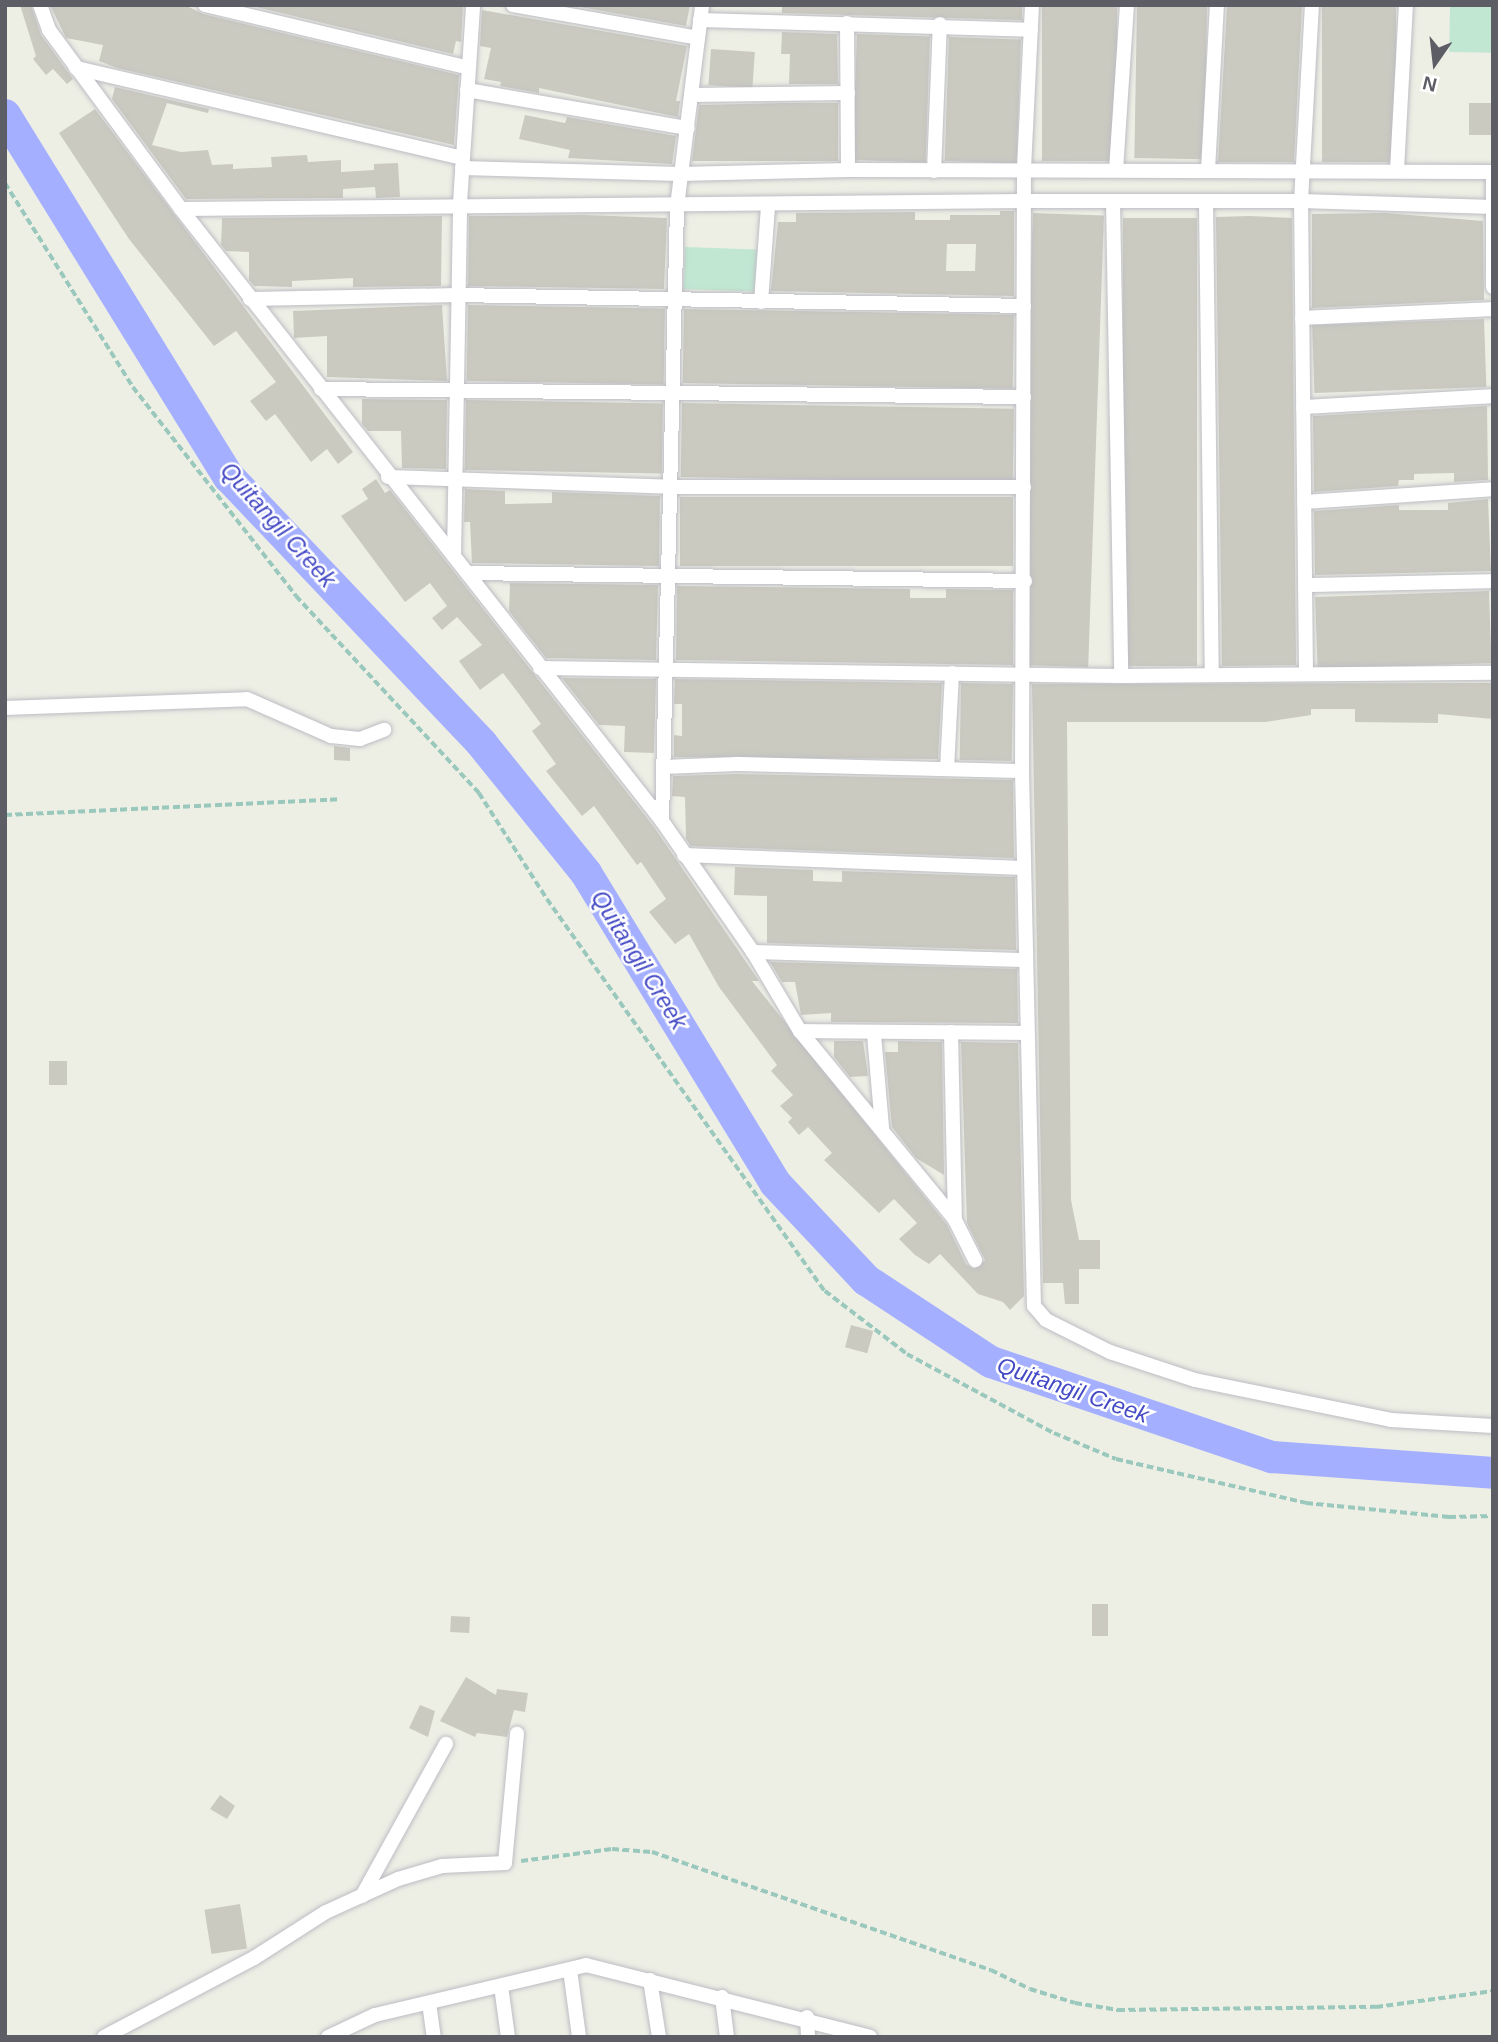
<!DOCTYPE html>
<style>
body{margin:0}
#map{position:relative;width:1498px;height:2042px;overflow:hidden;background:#edefe5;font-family:Helvetica,sans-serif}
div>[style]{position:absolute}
.green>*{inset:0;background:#c1e7d2;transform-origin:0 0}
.river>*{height:32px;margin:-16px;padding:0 16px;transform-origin:16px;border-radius:16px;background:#a5afff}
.building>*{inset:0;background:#cacac1;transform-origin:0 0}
.path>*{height:3.5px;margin-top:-1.75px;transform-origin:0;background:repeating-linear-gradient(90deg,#9ac8bc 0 7px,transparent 0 10.5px)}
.roads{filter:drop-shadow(0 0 2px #bdbcc4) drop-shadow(0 0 2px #bdbcc4)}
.street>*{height:14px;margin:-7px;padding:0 7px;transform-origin:7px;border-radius:7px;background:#fff}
span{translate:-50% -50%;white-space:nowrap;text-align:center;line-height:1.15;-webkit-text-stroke:5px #fff;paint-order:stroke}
.water-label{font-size:23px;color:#454ac5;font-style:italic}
.frame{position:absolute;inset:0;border:7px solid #5d5d66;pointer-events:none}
.north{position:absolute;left:1400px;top:28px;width:70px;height:70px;-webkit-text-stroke:5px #fff;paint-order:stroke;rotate:194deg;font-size:19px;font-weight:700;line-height:28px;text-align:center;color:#5d5d66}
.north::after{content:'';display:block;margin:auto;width:24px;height:32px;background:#5d5d66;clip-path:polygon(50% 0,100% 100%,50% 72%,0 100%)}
</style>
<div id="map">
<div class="green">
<i style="left:1450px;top:5px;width:43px;height:47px;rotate:1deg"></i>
<i style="left:685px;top:247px;width:72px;height:42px;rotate:2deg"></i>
</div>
<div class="river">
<i style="left:5px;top:115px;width:426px;rotate:58.3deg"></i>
<i style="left:229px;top:477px;width:368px;rotate:46.5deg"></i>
<i style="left:482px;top:744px;width:166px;rotate:51.1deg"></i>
<i style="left:586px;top:873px;width:363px;rotate:58.6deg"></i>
<i style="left:775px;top:1183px;width:133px;rotate:46.8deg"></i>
<i style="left:866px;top:1280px;width:149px;rotate:33.3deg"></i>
<i style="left:991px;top:1362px;width:297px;rotate:18.7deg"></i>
<i style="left:1272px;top:1457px;width:222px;rotate:4.1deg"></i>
</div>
<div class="building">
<i style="clip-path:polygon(20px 5px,31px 5px,41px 35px,73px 79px,67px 84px,53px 69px,46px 75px,33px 59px,36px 56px)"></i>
<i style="clip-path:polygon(50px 5px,185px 5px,203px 14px,459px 75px,454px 145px,117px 68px,99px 61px,103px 45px,66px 38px)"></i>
<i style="clip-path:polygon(248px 5px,463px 5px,461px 42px,456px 41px,453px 54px)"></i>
<i style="clip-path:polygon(569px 5px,690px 5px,686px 26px)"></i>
<i style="clip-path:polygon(782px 5px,1022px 5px,1022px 20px,782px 13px)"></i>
<i style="left:1042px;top:5px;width:75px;height:156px"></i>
<i style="left:1137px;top:5px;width:70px;height:153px;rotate:1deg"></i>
<i style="clip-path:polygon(1236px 5px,1302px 5px,1294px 162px,1218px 162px,1227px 7px)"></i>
<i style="left:1322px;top:5px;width:74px;height:157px"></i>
<i style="clip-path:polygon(482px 10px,687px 46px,676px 101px,680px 101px,678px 117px,539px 88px,539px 93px,500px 86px,501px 82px,484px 79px,491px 48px,480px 46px)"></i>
<i style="clip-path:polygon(782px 32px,837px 34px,838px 84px,789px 84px,790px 54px,781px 54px)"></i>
<i style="left:857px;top:34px;width:73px;height:126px;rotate:2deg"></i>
<i style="left:949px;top:37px;width:72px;height:124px;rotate:2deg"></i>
<i style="left:711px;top:49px;width:44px;height:36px;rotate:4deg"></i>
<i style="clip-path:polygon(115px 87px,209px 109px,208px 113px,167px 103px,152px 145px,181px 152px,208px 150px,212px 165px,233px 164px,233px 169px,272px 167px,271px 157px,307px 155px,308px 162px,341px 160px,341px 172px,374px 170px,374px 164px,398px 163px,400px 197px,376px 198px,375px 187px,343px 189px,343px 198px,186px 199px,112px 99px)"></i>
<i style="clip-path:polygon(781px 103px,838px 103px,838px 161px,692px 161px,699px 105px)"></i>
<i style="left:1469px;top:103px;width:24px;height:32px"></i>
<i style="clip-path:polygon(95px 109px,353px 452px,338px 464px,327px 449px,311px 462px,275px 414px,266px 421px,250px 401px,276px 382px,236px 331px,214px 346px,129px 239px,59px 133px)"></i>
<i style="clip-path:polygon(525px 115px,565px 123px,567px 117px,676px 136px,672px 164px,568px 158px,570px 150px,519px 139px)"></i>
<i style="clip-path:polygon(evenodd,1000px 211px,1014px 211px,1014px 296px,771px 291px,778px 222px,796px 222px,796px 213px,915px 212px,915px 220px,950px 220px,950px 215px,1000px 215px,1000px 211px,947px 244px,976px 244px,975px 271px,946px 271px,947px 244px)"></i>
<i style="left:1033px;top:213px;width:71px;height:452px;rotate:2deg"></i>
<i style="clip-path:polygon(1385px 213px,1483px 221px,1484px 300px,1312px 308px,1312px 214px)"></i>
<i style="clip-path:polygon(583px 215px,667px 218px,664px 289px,468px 286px,469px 216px)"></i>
<i style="clip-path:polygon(442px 216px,441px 286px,353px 287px,353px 278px,292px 281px,292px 287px,254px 286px,249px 280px,249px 252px,226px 251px,221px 245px,222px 218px)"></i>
<i style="clip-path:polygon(1249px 216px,1292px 218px,1296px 665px,1222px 666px,1216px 217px)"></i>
<i style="left:1123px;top:218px;width:74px;height:448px"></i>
<i style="clip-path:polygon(442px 305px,447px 381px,327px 377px,327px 336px,294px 338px,293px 311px)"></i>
<i style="left:468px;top:305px;width:197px;height:76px;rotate:1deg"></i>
<i style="left:684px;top:309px;width:330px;height:74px;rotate:1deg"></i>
<i style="left:1484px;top:319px;width:68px;height:172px;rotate:88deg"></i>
<i style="clip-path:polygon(362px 399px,447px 400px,446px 469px,402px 468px,401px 431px,368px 431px,362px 424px)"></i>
<i style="left:466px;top:400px;width:197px;height:70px;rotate:1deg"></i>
<i style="left:682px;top:403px;width:332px;height:74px;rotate:1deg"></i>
<i style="clip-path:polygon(1487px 406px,1488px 480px,1454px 482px,1454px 473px,1414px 474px,1414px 480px,1399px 480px,1398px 486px,1314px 492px,1313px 416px)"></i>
<i style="clip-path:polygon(376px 479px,385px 493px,390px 490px,654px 827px,759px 981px,752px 981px,947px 1225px,966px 1264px,974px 1269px,985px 1260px,967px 1223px,961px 1042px,1018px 1043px,1024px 1296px,1010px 1310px,1003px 1302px,978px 1294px,940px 1254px,929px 1264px,915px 1255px,899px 1239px,917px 1223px,894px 1199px,879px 1213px,824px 1160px,832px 1153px,808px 1127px,799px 1135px,788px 1122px,792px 1118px,780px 1106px,793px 1095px,771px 1071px,777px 1065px,719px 987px,689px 934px,675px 944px,649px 912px,666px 899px,641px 862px,637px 865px,594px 806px,582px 816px,546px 771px,556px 764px,532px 731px,541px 724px,519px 694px,503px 673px,480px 690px,459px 661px,482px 645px,457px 617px,442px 630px,432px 618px,447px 606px,430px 583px,405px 602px,341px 516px,368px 499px,362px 489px)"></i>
<i style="clip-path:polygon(465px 489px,505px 491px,505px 504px,552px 503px,552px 492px,660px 496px,659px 566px,472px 563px,470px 522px,464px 522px)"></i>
<i style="left:680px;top:497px;width:333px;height:69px"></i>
<i style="clip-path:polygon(1488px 499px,1491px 571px,1315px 575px,1314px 511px,1399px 505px,1399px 510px,1448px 510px,1448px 503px)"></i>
<i style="clip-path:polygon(510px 583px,658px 585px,656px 660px,546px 658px,509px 611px)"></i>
<i style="clip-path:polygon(677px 586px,910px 589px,910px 598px,946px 598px,946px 589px,1013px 590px,1013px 665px,676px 660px)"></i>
<i style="left:1489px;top:591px;width:72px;height:174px;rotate:88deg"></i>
<i style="clip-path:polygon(562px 678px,656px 679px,654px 753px,624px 752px,625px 726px,599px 725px)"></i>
<i style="clip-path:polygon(675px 679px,942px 683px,938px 759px,674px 757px,674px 735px,682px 736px,682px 704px,674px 704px)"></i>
<i style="left:961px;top:683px;width:52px;height:77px;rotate:1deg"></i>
<i style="clip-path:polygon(1493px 683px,1493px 719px,1438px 714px,1438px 723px,1355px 722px,1355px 709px,1311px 709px,1311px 715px,1265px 722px,1067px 722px,1071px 1200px,1079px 1240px,1100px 1240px,1100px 1269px,1079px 1269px,1079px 1304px,1065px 1304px,1063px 1283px,1043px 1283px,1032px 684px)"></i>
<i style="clip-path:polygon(334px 746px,350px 748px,350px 761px,334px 760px)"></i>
<i style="clip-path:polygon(737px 774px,1013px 780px,1014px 858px,691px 846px,686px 839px,685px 797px,672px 796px,673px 776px)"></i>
<i style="clip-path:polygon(735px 867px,813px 870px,813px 881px,842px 882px,842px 871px,1015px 877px,1016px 950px,767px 943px,767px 896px,734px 895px)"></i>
<i style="clip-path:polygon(770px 962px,1017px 969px,1018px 1023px,831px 1022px,831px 1013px,801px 1015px,795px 982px,782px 982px)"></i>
<i style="clip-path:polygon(834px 1041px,863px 1041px,868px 1076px,850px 1077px,834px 1057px)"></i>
<i style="clip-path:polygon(898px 1041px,942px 1042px,944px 1175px,916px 1158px,892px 1127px,885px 1052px,898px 1052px)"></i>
<i style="left:49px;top:1061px;width:18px;height:24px"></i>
<i style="left:851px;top:1325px;width:23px;height:23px;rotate:15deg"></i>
<i style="left:1092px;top:1604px;width:16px;height:32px"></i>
<i style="left:451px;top:1616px;width:19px;height:16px;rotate:3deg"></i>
<i style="clip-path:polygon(466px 1677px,496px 1695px,497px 1689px,528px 1693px,525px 1712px,514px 1710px,507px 1737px,477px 1733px,475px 1737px,440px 1721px)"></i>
<i style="clip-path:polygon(420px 1705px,435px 1711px,428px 1737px,409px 1728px)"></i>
<i style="clip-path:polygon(220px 1795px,235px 1806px,227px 1819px,210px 1809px)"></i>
<i style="left:240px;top:1904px;width:45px;height:36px;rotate:81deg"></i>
</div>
<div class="path">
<i style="left:5px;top:183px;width:241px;rotate:57.9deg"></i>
<i style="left:133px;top:387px;width:265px;rotate:52deg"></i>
<i style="left:296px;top:596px;width:269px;rotate:47.1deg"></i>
<i style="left:479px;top:793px;width:126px;rotate:57.3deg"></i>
<i style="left:547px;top:899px;width:481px;rotate:54.7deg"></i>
<i style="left:825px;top:1291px;width:103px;rotate:37.5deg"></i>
<i style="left:907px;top:1354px;width:167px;rotate:28.3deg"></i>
<i style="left:1054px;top:1433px;width:67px;rotate:22.8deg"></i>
<i style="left:1116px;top:1459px;width:195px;rotate:13deg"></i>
<i style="left:1306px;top:1503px;width:144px;rotate:5.6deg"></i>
<i style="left:1449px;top:1517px;width:44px;rotate:-1.3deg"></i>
<i style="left:5px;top:815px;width:335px;rotate:-2.7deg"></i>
<i style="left:521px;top:1861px;width:92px;rotate:-7.5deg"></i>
<i style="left:612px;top:1849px;width:40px;rotate:4.3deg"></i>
<i style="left:652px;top:1852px;width:359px;rotate:19.2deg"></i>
<i style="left:991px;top:1970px;width:43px;rotate:26deg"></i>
<i style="left:1030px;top:1989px;width:47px;rotate:17.3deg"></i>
<i style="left:1075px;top:2003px;width:44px;rotate:9.2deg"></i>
<i style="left:1118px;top:2010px;width:258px;rotate:-0.7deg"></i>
<i style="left:1376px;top:2007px;width:118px;rotate:-7.8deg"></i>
</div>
<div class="roads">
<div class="street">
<i style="left:40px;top:5px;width:27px;rotate:70deg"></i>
<i style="left:49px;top:30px;width:222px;rotate:53.6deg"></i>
<i style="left:181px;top:209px;width:778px;rotate:51.83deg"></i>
<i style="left:662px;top:821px;width:160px;rotate:55.2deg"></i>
<i style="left:753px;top:952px;width:92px;rotate:59.3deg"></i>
<i style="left:800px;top:1031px;width:244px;rotate:50.6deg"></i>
<i style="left:955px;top:1220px;width:45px;rotate:63.4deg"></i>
<i style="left:205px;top:5px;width:271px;rotate:13.4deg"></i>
<i style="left:513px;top:5px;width:188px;rotate:10.1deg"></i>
<i style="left:1032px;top:5px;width:165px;rotate:92.8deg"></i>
<i style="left:1024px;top:170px;width:601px;rotate:90.19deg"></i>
<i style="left:1022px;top:771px;width:535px;rotate:88.72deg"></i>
<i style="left:1034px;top:1306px;width:18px;rotate:49deg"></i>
<i style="left:1046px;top:1320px;width:72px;rotate:26.6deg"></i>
<i style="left:1110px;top:1352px;width:89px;rotate:18.2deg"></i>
<i style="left:1195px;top:1380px;width:200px;rotate:11.5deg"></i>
<i style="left:1391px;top:1420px;width:102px;rotate:3.4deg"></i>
<i style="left:700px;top:20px;width:331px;rotate:1.7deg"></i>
<i style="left:847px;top:23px;width:147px;rotate:89.6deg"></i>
<i style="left:76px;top:68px;width:396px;rotate:13.1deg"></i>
<i style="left:467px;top:90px;width:224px;rotate:9.8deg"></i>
<i style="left:691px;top:95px;width:157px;rotate:-0.7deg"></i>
<i style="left:462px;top:168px;width:218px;rotate:1.6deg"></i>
<i style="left:680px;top:174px;width:168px;rotate:-1.4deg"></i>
<i style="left:848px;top:170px;width:645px;rotate:0.18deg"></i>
<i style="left:1116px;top:170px;width:165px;rotate:-86.2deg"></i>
<i style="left:1208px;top:170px;width:165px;rotate:-86.9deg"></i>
<i style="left:1397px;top:170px;width:165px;rotate:-86.9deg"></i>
<i style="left:934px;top:171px;width:147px;rotate:-87.7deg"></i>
<i style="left:1493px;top:176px;width:111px;rotate:90deg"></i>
<i style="left:1113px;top:201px;width:475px;rotate:89deg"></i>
<i style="left:1206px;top:201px;width:474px;rotate:89.3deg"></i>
<i style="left:181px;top:209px;width:843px;rotate:-0.54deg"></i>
<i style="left:1024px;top:201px;width:277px"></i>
<i style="left:1301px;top:201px;width:192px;rotate:1.8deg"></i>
<i style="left:250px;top:299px;width:208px;rotate:-1.1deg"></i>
<i style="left:458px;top:295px;width:566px;rotate:1.11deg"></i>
<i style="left:761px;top:302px;width:96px;rotate:-85.8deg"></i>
<i style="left:1302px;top:318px;width:191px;rotate:-2.7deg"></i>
<i style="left:321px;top:389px;width:703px;rotate:0.65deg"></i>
<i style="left:1303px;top:407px;width:190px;rotate:-3.3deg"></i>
<i style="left:388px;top:477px;width:282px;rotate:2deg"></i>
<i style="left:670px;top:487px;width:354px"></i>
<i style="left:1304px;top:502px;width:189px;rotate:-3.9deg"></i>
<i style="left:454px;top:556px;width:353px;rotate:-89deg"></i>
<i style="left:460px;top:203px;width:198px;rotate:-86.2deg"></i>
<i style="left:468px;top:573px;width:557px;rotate:0.82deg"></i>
<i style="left:1306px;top:585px;width:187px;rotate:-1.2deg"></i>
<i style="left:540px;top:668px;width:581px;rotate:0.79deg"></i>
<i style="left:1121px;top:676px;width:372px;rotate:-0.5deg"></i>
<i style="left:1306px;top:674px;width:473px;rotate:-90.6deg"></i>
<i style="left:1301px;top:201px;width:196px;rotate:-86.8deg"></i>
<i style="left:5px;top:708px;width:242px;rotate:-2.1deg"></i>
<i style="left:247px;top:699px;width:92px;rotate:23.8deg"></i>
<i style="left:331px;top:736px;width:29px;rotate:6deg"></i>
<i style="left:360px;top:739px;width:26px;rotate:-21deg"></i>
<i style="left:663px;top:767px;width:74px;rotate:-2.3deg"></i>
<i style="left:737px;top:764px;width:285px;rotate:1.4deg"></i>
<i style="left:947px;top:769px;width:96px;rotate:-87deg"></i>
<i style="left:662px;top:821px;width:614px;rotate:-88.6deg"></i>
<i style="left:677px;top:207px;width:204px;rotate:-82.9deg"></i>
<i style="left:684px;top:855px;width:339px;rotate:2.2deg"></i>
<i style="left:753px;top:952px;width:270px;rotate:1.7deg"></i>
<i style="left:800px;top:1031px;width:226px;rotate:0.5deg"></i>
<i style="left:951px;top:1032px;width:188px;rotate:88.8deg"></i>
<i style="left:874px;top:1034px;width:94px;rotate:85.1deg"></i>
<i style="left:362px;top:1896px;width:174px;rotate:-61.1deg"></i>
<i style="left:570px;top:1970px;width:68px;rotate:82.3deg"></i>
<i style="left:650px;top:1980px;width:58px;rotate:81deg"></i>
<i style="left:501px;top:1986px;width:51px;rotate:82.2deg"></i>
<i style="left:722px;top:1997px;width:40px;rotate:82.9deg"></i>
<i style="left:429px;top:2003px;width:34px;rotate:82deg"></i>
<i style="left:807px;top:2017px;width:20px;rotate:87deg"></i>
<i style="left:104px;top:2037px;width:170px;rotate:-27.8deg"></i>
<i style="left:254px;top:1958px;width:85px;rotate:-32.6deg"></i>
<i style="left:326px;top:1912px;width:79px;rotate:-24.6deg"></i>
<i style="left:398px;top:1879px;width:46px;rotate:-16.5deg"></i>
<i style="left:442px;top:1866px;width:63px;rotate:-2.7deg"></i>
<i style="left:505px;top:1863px;width:130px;rotate:-84.7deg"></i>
<i style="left:328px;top:2037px;width:52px;rotate:-25.1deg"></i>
<i style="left:375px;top:2015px;width:217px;rotate:-13.3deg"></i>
<i style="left:586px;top:1965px;width:293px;rotate:14.2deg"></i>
</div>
</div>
<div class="water-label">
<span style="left:278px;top:525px;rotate:48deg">Quitangil Creek</span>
<span style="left:639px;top:960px;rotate:58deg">Quitangil Creek</span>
<span style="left:1073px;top:1390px;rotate:19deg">Quitangil Creek</span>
</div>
<div class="frame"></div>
<div class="north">N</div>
</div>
